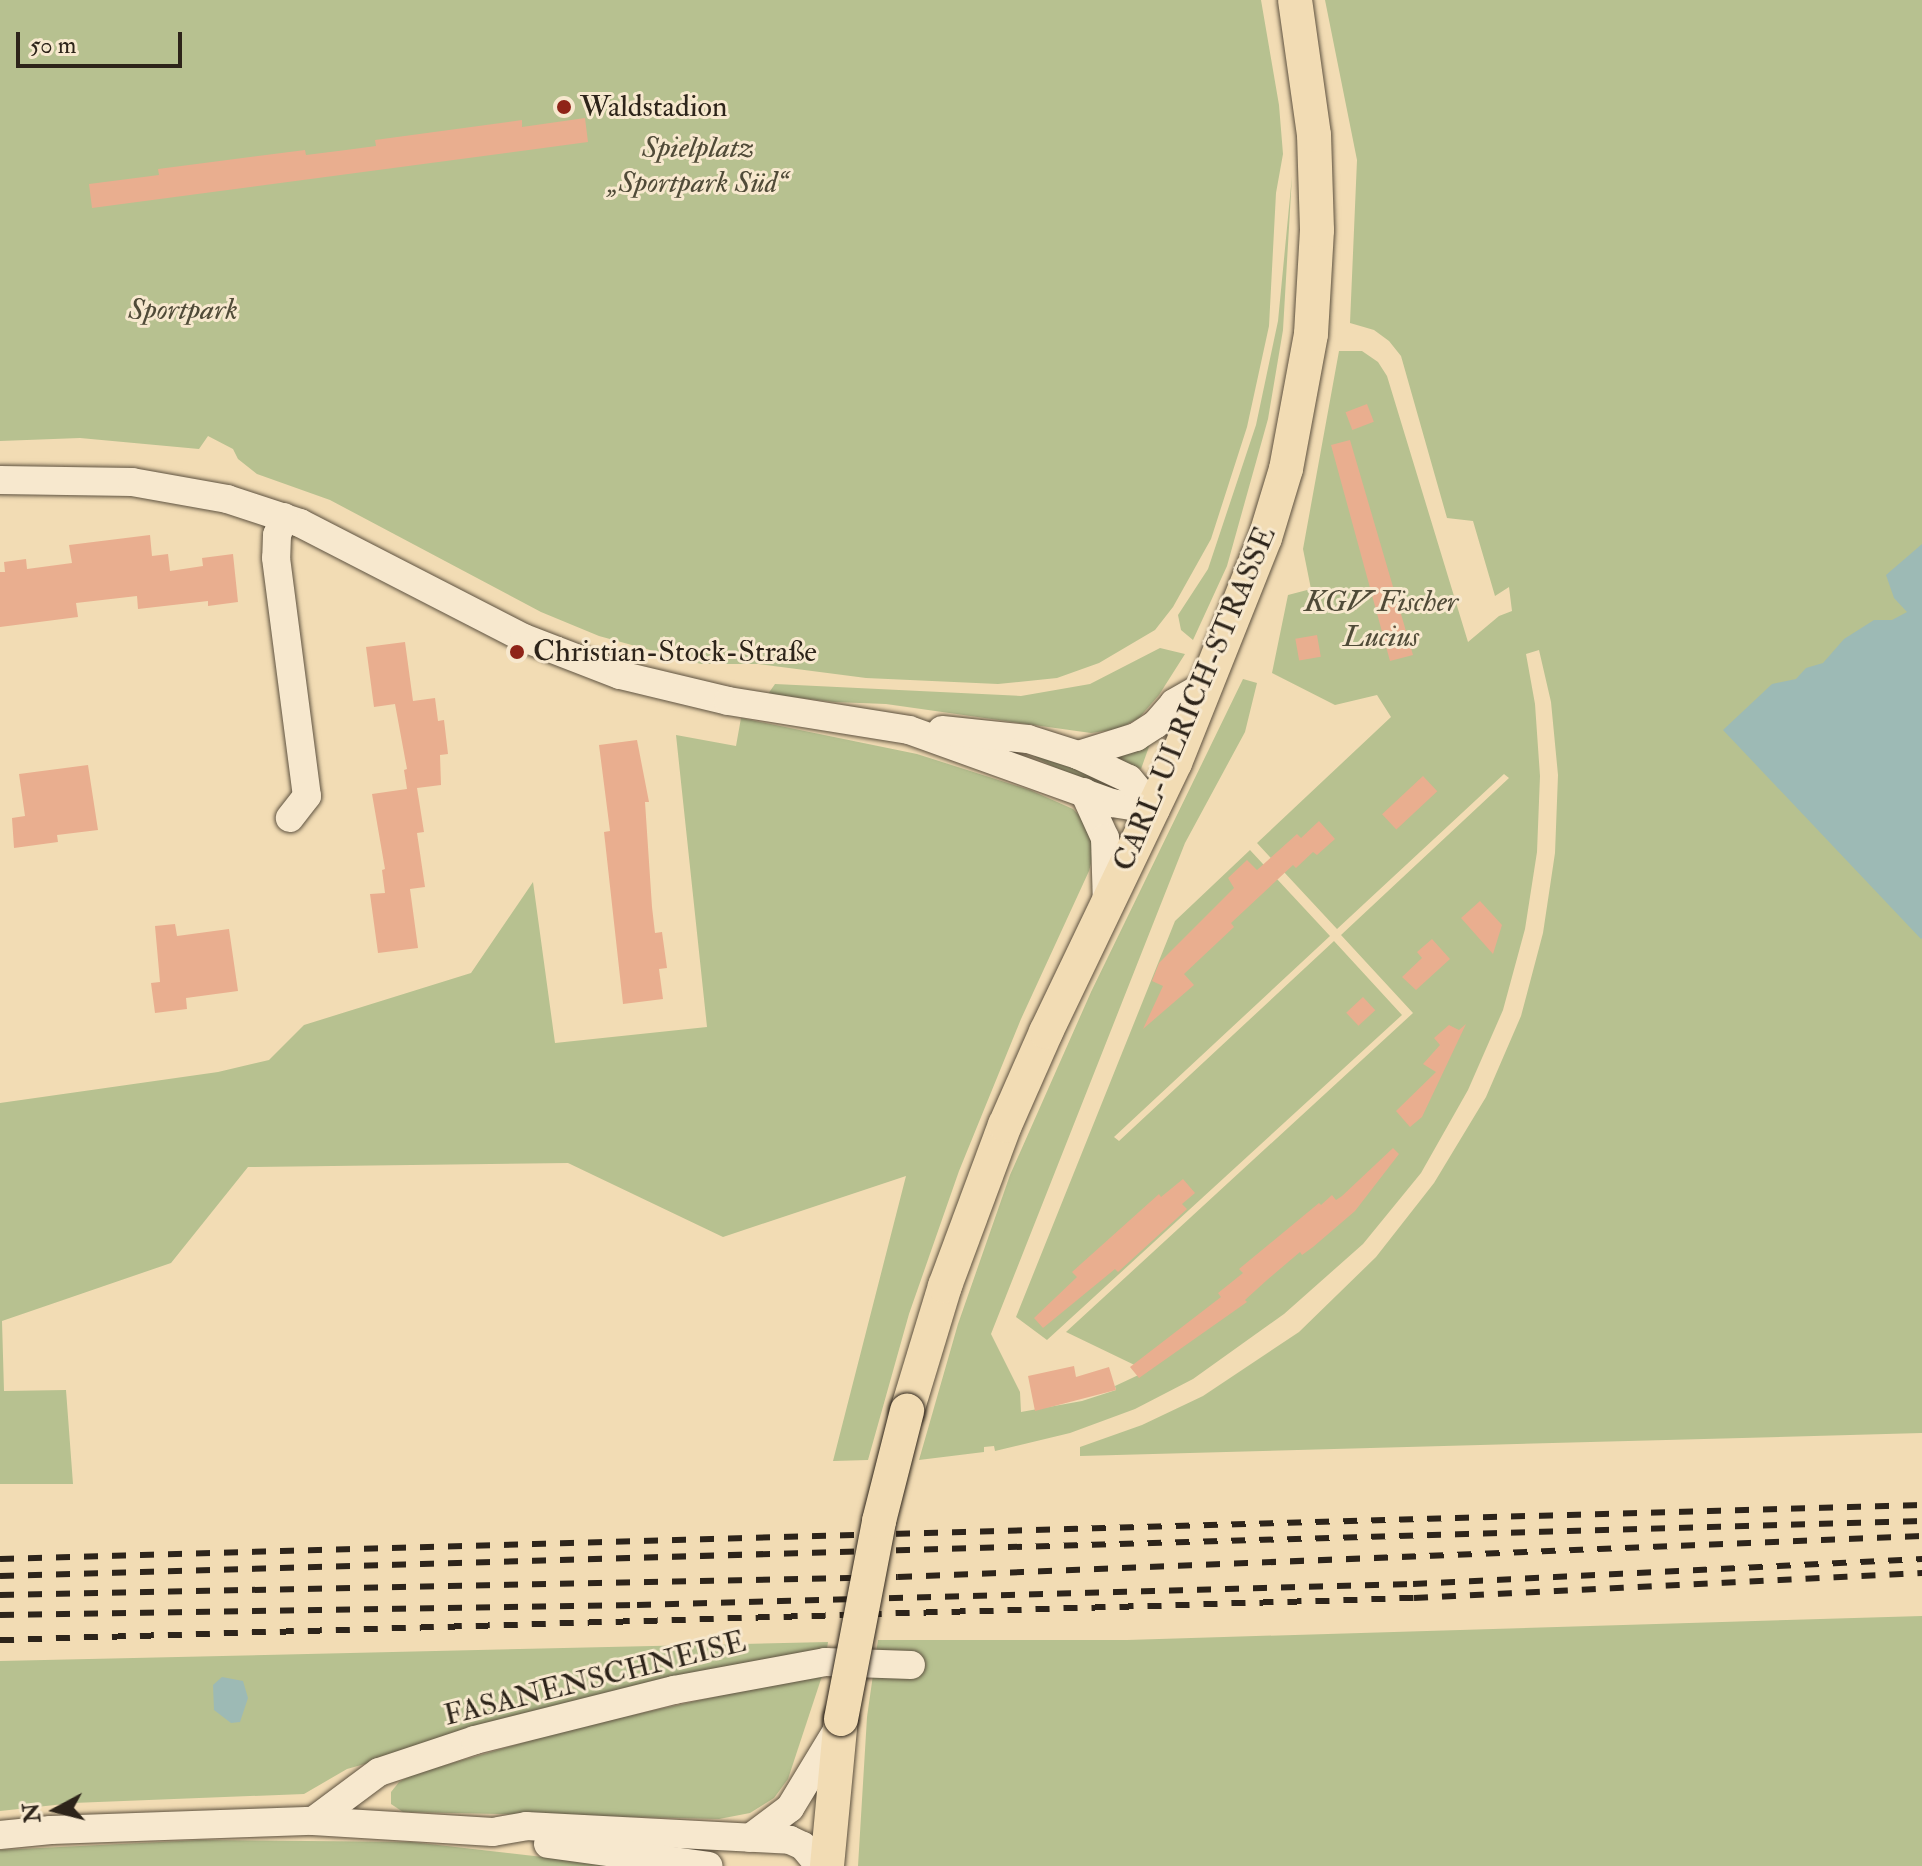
<!DOCTYPE html>
<meta charset="utf-8">
<style>
body{margin:0}
#map{position:relative;width:1922px;height:1866px;overflow:hidden;background:#f2dcb4;font-family:"IM FELL Double Pica",serif}
div>[style]{position:absolute}
.green>*{inset:0;background:#b7c190}
.water>*{inset:0;background:#9dbab5}
.building>*{inset:0;background:#e9ae8f;transform-origin:0 0}
.roads{filter:drop-shadow(0 0 2px #5e5240) drop-shadow(0 0 2px #5e5240)}
.minor>*{height:28px;margin:-14px;padding:0 14px;transform-origin:14px;border-radius:14px;background:#f7e8ce}
.major>*{height:34px;margin:-17px;padding:0 17px;transform-origin:17px;border-radius:17px;background:#f2dcb4}
.rail>*{height:6px;margin-top:-3px;transform-origin:0;background:repeating-linear-gradient(90deg,#2d241a 0 14px,transparent 0 28px)}
.bridges{filter:drop-shadow(0 0 2px #2d241a) drop-shadow(0 0 2px #2d241a)}
.major-bridge>*{height:34px;margin:-17px;padding:0 17px;transform-origin:17px;border-radius:17px;background:#f2dcb4}
.dots>*{width:22px;height:22px;translate:-50% -50%;box-sizing:border-box;border:4px solid #f7e8ce;border-radius:50%}
span{translate:-50% -50%;white-space:nowrap;text-align:center;line-height:1.15;-webkit-text-stroke:6px #f7e8ce;paint-order:stroke}
.poi-label{font-size:30px;color:#2d241a}
.left{translate:0 -50%;text-align:left}
.park-label{font-size:30px;color:#504b38;font-style:italic}
.street-label{font-size:30px;color:#2d241a}
.north{position:absolute;left:16px;top:1770px;width:80px;height:80px;-webkit-text-stroke:6px #f7e8ce;paint-order:stroke;rotate:263deg;font-size:22px;font-weight:700;line-height:32px;text-align:center;color:#2d241a}
.north::after{content:'';display:block;margin:auto;width:28px;height:36px;background:#2d241a;clip-path:polygon(50% 0,100% 100%,50% 72%,0 100%)}
.scale{position:absolute;left:16px;top:32px;width:166px;height:36px;box-sizing:border-box;border:4px solid #2d241a;border-top:0;padding-left:10px;font-size:24px;line-height:28px;white-space:nowrap;color:#2d241a;-webkit-text-stroke:6px #f7e8ce;paint-order:stroke}
</style>
<div id="map">
<div class="green">
<i style="clip-path:polygon(0 0,1261px 0,1279px 105px,1283px 154px,1276px 193px,1269px 326px,1247px 427px,1211px 539px,1173px 607px,1155px 630px,1099px 663px,1057px 678px,998px 684px,866px 678px,758px 664px,701px 664px,599px 636px,541px 612px,330px 500px,257px 474px,238px 459px,233px 449px,208px 436px,199px 449px,80px 438px,0 441px)"></i>
<i style="clip-path:polygon(1325px 0,1922px 0,1922px 1433px,1080px 1456px,1080px 1447px,1142px 1425px,1203px 1396px,1299px 1332px,1376px 1257px,1434px 1183px,1486px 1097px,1521px 1016px,1543px 933px,1555px 853px,1558px 775px,1551px 702px,1539px 650px,1526px 654px,1535px 704px,1540px 776px,1537px 852px,1525px 929px,1503px 1010px,1468px 1090px,1421px 1173px,1363px 1244px,1284px 1314px,1193px 1379px,1135px 1409px,1070px 1433px,995px 1451px,994px 1446px,984px 1447px,984px 1452px,919px 1460px,958px 1324px,1010px 1175px,1091px 992px,1243px 679px,1257px 683px,1245px 732px,1185px 843px,991px 1334px,1020px 1392px,1021px 1412px,1082px 1401px,1116px 1390px,1115px 1386px,1147px 1371px,1066px 1332px,1413px 1013px,1341px 935px,1509px 778px,1504px 774px,1337px 929px,1257px 843px,1391px 717px,1377px 695px,1335px 705px,1272px 673px,1288px 595px,1311px 589px,1303px 549px,1339px 351px,1362px 351px,1378px 362px,1387px 376px,1468px 642px,1499px 616px,1512px 611px,1509px 587px,1495px 596px,1473px 521px,1447px 518px,1401px 356px,1389px 341px,1374px 330px,1350px 323px,1357px 160px)"></i>
<i style="clip-path:polygon(1292px 176px,1283px 330px,1268px 419px,1227px 566px,1193px 640px,1181px 630px,1178px 615px,1208px 569px,1256px 425px,1278px 321px)"></i>
<i style="clip-path:polygon(1160px 648px,1185px 654px,1159px 695px,1139px 718px,1118px 729px,1091px 733px,886px 704px,834px 702px,768px 694px,775px 684px,1021px 696px,1090px 684px)"></i>
<i style="clip-path:polygon(741px 718px,917px 754px,1030px 790px,1073px 809px,1090px 827px,1093px 856px,1089px 871px,1021px 1019px,959px 1171px,909px 1314px,868px 1460px,833px 1461px,906px 1176px,723px 1237px,568px 1163px,248px 1167px,171px 1263px,2px 1321px,4px 1391px,66px 1390px,73px 1484px,0 1484px,0 1103px,218px 1072px,269px 1060px,304px 1025px,471px 973px,533px 882px,555px 1043px,707px 1027px,676px 735px,736px 746px)"></i>
<i style="clip-path:polygon(1151px 741px,1141px 769px,1117px 760px,1118px 756px)"></i>
<i style="clip-path:polygon(1036px 753px,1116px 783px,1122px 794px,1075px 778px,1035px 757px)"></i>
<i style="clip-path:polygon(1250px 850px,1330px 936px,1114px 1137px,1119px 1141px,1334px 941px,1402px 1015px,1047px 1340px,1016px 1317px,1175px 921px)"></i>
<i style="clip-path:polygon(1922px 1616px,1922px 1866px,858px 1866px,867px 1717px,878px 1640px,1127px 1640px)"></i>
<i style="clip-path:polygon(828px 1642px,826px 1655px,501px 1726px,347px 1769px,304px 1794px,73px 1803px,0 1811px,0 1661px)"></i>
<i style="clip-path:polygon(823px 1673px,788px 1779px,774px 1798px,750px 1813px,719px 1819px,403px 1812px,391px 1804px,391px 1792px,399px 1782px,414px 1774px,574px 1728px)"></i>
<i style="clip-path:polygon(200px 1840px,412px 1842px,621px 1866px,0 1866px,0 1850px)"></i>
</div>
<div class="water">
<i style="clip-path:polygon(1922px 544px,1922px 938px,1921px 939px,1723px 730px,1772px 684px,1796px 679px,1806px 668px,1823px 663px,1844px 639px,1874px 620px,1892px 620px,1907px 612px,1894px 598px,1886px 575px)"></i>
<i style="clip-path:polygon(222px 1677px,243px 1681px,248px 1698px,240px 1722px,231px 1723px,214px 1710px,213px 1685px)"></i>
</div>
<div class="building">
<i style="clip-path:polygon(585px 118px,588px 142px,92px 208px,89px 184px,159px 175px,158px 169px,305px 150px,306px 155px,346px 150px,376px 146px,375px 140px,522px 120px,522px 127px)"></i>
<i style="left:1367px;top:404px;width:19px;height:23px;rotate:69deg"></i>
<i style="clip-path:polygon(1350px 440px,1413px 655px,1390px 661px,1331px 445px)"></i>
<i style="clip-path:polygon(150px 535px,152px 556px,168px 554px,170px 571px,203px 566px,202px 558px,233px 554px,238px 602px,208px 606px,208px 601px,138px 609px,137px 596px,76px 603px,78px 617px,0 627px,0 572px,5px 572px,4px 562px,26px 559px,27px 569px,72px 563px,69px 545px)"></i>
<i style="left:1317px;top:635px;width:22px;height:22px;rotate:80deg"></i>
<i style="clip-path:polygon(405px 642px,413px 701px,435px 698px,438px 721px,444px 720px,448px 754px,440px 755px,441px 785px,417px 788px,424px 832px,417px 833px,425px 887px,410px 889px,418px 948px,378px 953px,370px 894px,385px 893px,382px 870px,385px 869px,372px 794px,407px 789px,404px 770px,407px 769px,395px 704px,374px 707px,366px 647px)"></i>
<i style="clip-path:polygon(637px 740px,649px 802px,645px 802px,652px 907px,655px 933px,662px 932px,667px 968px,659px 969px,663px 999px,623px 1004px,604px 832px,610px 831px,599px 745px)"></i>
<i style="clip-path:polygon(88px 765px,98px 830px,57px 835px,58px 842px,14px 848px,12px 818px,25px 816px,19px 774px)"></i>
<i style="left:1423px;top:776px;width:21px;height:56px;rotate:47deg"></i>
<i style="clip-path:polygon(1319px 821px,1335px 839px,1317px 855px,1313px 852px,1296px 868px,1293px 865px,1231px 923px,1234px 927px,1184px 974px,1194px 985px,1143px 1029px,1163px 986px,1152px 981px,1159px 963px,1234px 888px,1228px 878px,1247px 860px,1257px 870px,1297px 834px,1301px 838px)"></i>
<i style="clip-path:polygon(1480px 901px,1502px 925px,1493px 954px,1461px 918px)"></i>
<i style="clip-path:polygon(175px 924px,177px 936px,229px 929px,238px 991px,186px 998px,187px 1009px,155px 1013px,151px 983px,160px 982px,155px 926px)"></i>
<i style="clip-path:polygon(1432px 939px,1450px 959px,1416px 990px,1402px 977px,1422px 958px,1417px 952px)"></i>
<i style="left:1363px;top:997px;width:18px;height:23px;rotate:47deg"></i>
<i style="clip-path:polygon(1466px 1024px,1422px 1117px,1410px 1127px,1396px 1111px,1436px 1072px,1423px 1064px,1440px 1045px,1434px 1038px,1449px 1025px,1459px 1030px)"></i>
<i style="clip-path:polygon(1393px 1148px,1399px 1154px,1355px 1211px,1313px 1247px,1302px 1255px,1300px 1252px,1267px 1280px,1245px 1300px,1247px 1302px,1139px 1378px,1130px 1367px,1221px 1297px,1218px 1293px,1243px 1273px,1239px 1269px,1319px 1203px,1321px 1205px,1332px 1195px,1336px 1200px,1342px 1196px)"></i>
<i style="clip-path:polygon(1183px 1179px,1195px 1193px,1182px 1204px,1187px 1209px,1118px 1272px,1115px 1269px,1043px 1328px,1034px 1318px,1077px 1277px,1072px 1272px,1159px 1194px,1161px 1197px)"></i>
<i style="clip-path:polygon(1074px 1366px,1076px 1377px,1109px 1367px,1116px 1390px,1035px 1411px,1028px 1376px)"></i>
</div>
<div class="roads">
<div class="minor">
<i style="left:0;top:480px;width:132px;rotate:0.9deg"></i>
<i style="left:132px;top:482px;width:97px;rotate:10.1deg"></i>
<i style="left:227px;top:499px;width:77px;rotate:18.2deg"></i>
<i style="left:300px;top:523px;width:252px;rotate:27.2deg"></i>
<i style="left:524px;top:638px;width:103px;rotate:21.1deg"></i>
<i style="left:620px;top:675px;width:111px;rotate:13.5deg"></i>
<i style="left:728px;top:701px;width:183px;rotate:9.1deg"></i>
<i style="left:909px;top:730px;width:216px;rotate:19.8deg"></i>
<i style="left:1112px;top:803px;width:44px;rotate:9.2deg"></i>
<i style="left:284px;top:517px;width:19px;rotate:111deg"></i>
<i style="left:277px;top:535px;width:23px;rotate:92deg"></i>
<i style="left:276px;top:558px;width:240px;rotate:82.6deg"></i>
<i style="left:307px;top:796px;width:28px;rotate:128deg"></i>
<i style="left:942px;top:730px;width:86px;rotate:6deg"></i>
<i style="left:1028px;top:739px;width:52px;rotate:17.7deg"></i>
<i style="left:1078px;top:755px;width:56px;rotate:25.2deg"></i>
<i style="left:1129px;top:779px;width:40px;rotate:50deg"></i>
<i style="left:1078px;top:755px;width:61px;rotate:-17.2deg"></i>
<i style="left:1136px;top:737px;width:24px;rotate:-33deg"></i>
<i style="left:1156px;top:724px;width:28px;rotate:-49deg"></i>
<i style="left:1174px;top:703px;width:40px;rotate:-29.7deg"></i>
<i style="left:1084px;top:792px;width:51px;rotate:65.5deg"></i>
<i style="left:1105px;top:838px;width:66px;rotate:88.3deg"></i>
<i style="left:313px;top:1821px;width:82px;rotate:-36.6deg"></i>
<i style="left:379px;top:1772px;width:101px;rotate:-18.4deg"></i>
<i style="left:475px;top:1740px;width:205px;rotate:-14.1deg"></i>
<i style="left:674px;top:1690px;width:154px;rotate:-10.5deg"></i>
<i style="left:825px;top:1662px;width:86px;rotate:2deg"></i>
<i style="left:0;top:1835px;width:51px;rotate:-5.6deg"></i>
<i style="left:51px;top:1830px;width:262px;rotate:-2deg"></i>
<i style="left:313px;top:1821px;width:180px;rotate:3.5deg"></i>
<i style="left:493px;top:1832px;width:34px;rotate:-10deg"></i>
<i style="left:526px;top:1826px;width:264px;rotate:3deg"></i>
<i style="left:790px;top:1840px;width:14px;rotate:25deg"></i>
<i style="left:803px;top:1846px;width:26px;rotate:50deg"></i>
<i style="left:750px;top:1838px;width:50px;rotate:-36.9deg"></i>
<i style="left:790px;top:1808px;width:95px;rotate:-58.8deg"></i>
<i style="left:548px;top:1844px;width:162px;rotate:7.8deg"></i>
</div>
<div class="major">
<i style="left:907px;top:1411px;width:131px;rotate:-73.1deg"></i>
<i style="left:945px;top:1286px;width:172px;rotate:-69.6deg"></i>
<i style="left:1005px;top:1125px;width:102px;rotate:-66.2deg"></i>
<i style="left:1046px;top:1032px;width:298px;rotate:-64.4deg"></i>
<i style="left:1175px;top:763px;width:242px;rotate:-68.2deg"></i>
<i style="left:1265px;top:538px;width:72px;rotate:-73.1deg"></i>
<i style="left:1286px;top:469px;width:137px;rotate:-79.5deg"></i>
<i style="left:1311px;top:334px;width:104px;rotate:-86.7deg"></i>
<i style="left:1317px;top:230px;width:95px;rotate:-91.8deg"></i>
<i style="left:1314px;top:135px;width:136px;rotate:-98deg"></i>
<i style="left:827px;top:1866px;width:148px;rotate:-84.6deg"></i>
</div>
</div>
<div class="rail">
<i style="left:0;top:1559px;width:1923px;rotate:-1.61deg"></i>
<i style="left:0;top:1576px;width:1923px;rotate:-1.64deg"></i>
<i style="left:0;top:1595px;width:898px;rotate:-1.15deg"></i>
<i style="left:898px;top:1577px;width:1025px;rotate:-2.29deg"></i>
<i style="left:0;top:1615px;width:637px;rotate:-0.9deg"></i>
<i style="left:637px;top:1605px;width:776px;rotate:-1.55deg"></i>
<i style="left:1413px;top:1584px;width:510px;rotate:-2.81deg"></i>
<i style="left:0;top:1640px;width:1415px;rotate:-1.7deg"></i>
<i style="left:1414px;top:1598px;width:509px;rotate:-2.82deg"></i>
</div>
<div class="bridges">
<div class="major-bridge">
<i style="left:841px;top:1719px;width:202px;rotate:-79.1deg"></i>
<i style="left:879px;top:1521px;width:114px;rotate:-75.7deg"></i>
</div>
</div>
<div class="dots">
<i style="left:564px;top:107px;background:#8f2418"></i>
<i style="left:517px;top:652px;background:#8f2418"></i>
</div>
<div class="poi-label">
<span class="left" style="left:580px;top:107px">Waldstadion</span>
<span class="left" style="left:533px;top:652px">Christian-Stock-Straße</span>
</div>
<div class="park-label">
<span style="left:698px;top:165px">Spielplatz<br>„Sportpark Süd“</span>
<span style="left:183px;top:310px">Sportpark</span>
<span style="left:1381px;top:619px">KGV Fischer<br>Lucius</span>
</div>
<div class="street-label">
<span style="left:1195px;top:699px;rotate:-67deg">CARL-ULRICH-STRASSE</span>
<span style="left:595px;top:1679px;rotate:-14deg">FASANENSCHNEISE</span>
</div>
<div class="north">N</div>
<div class="scale">50 m</div>
</div>
